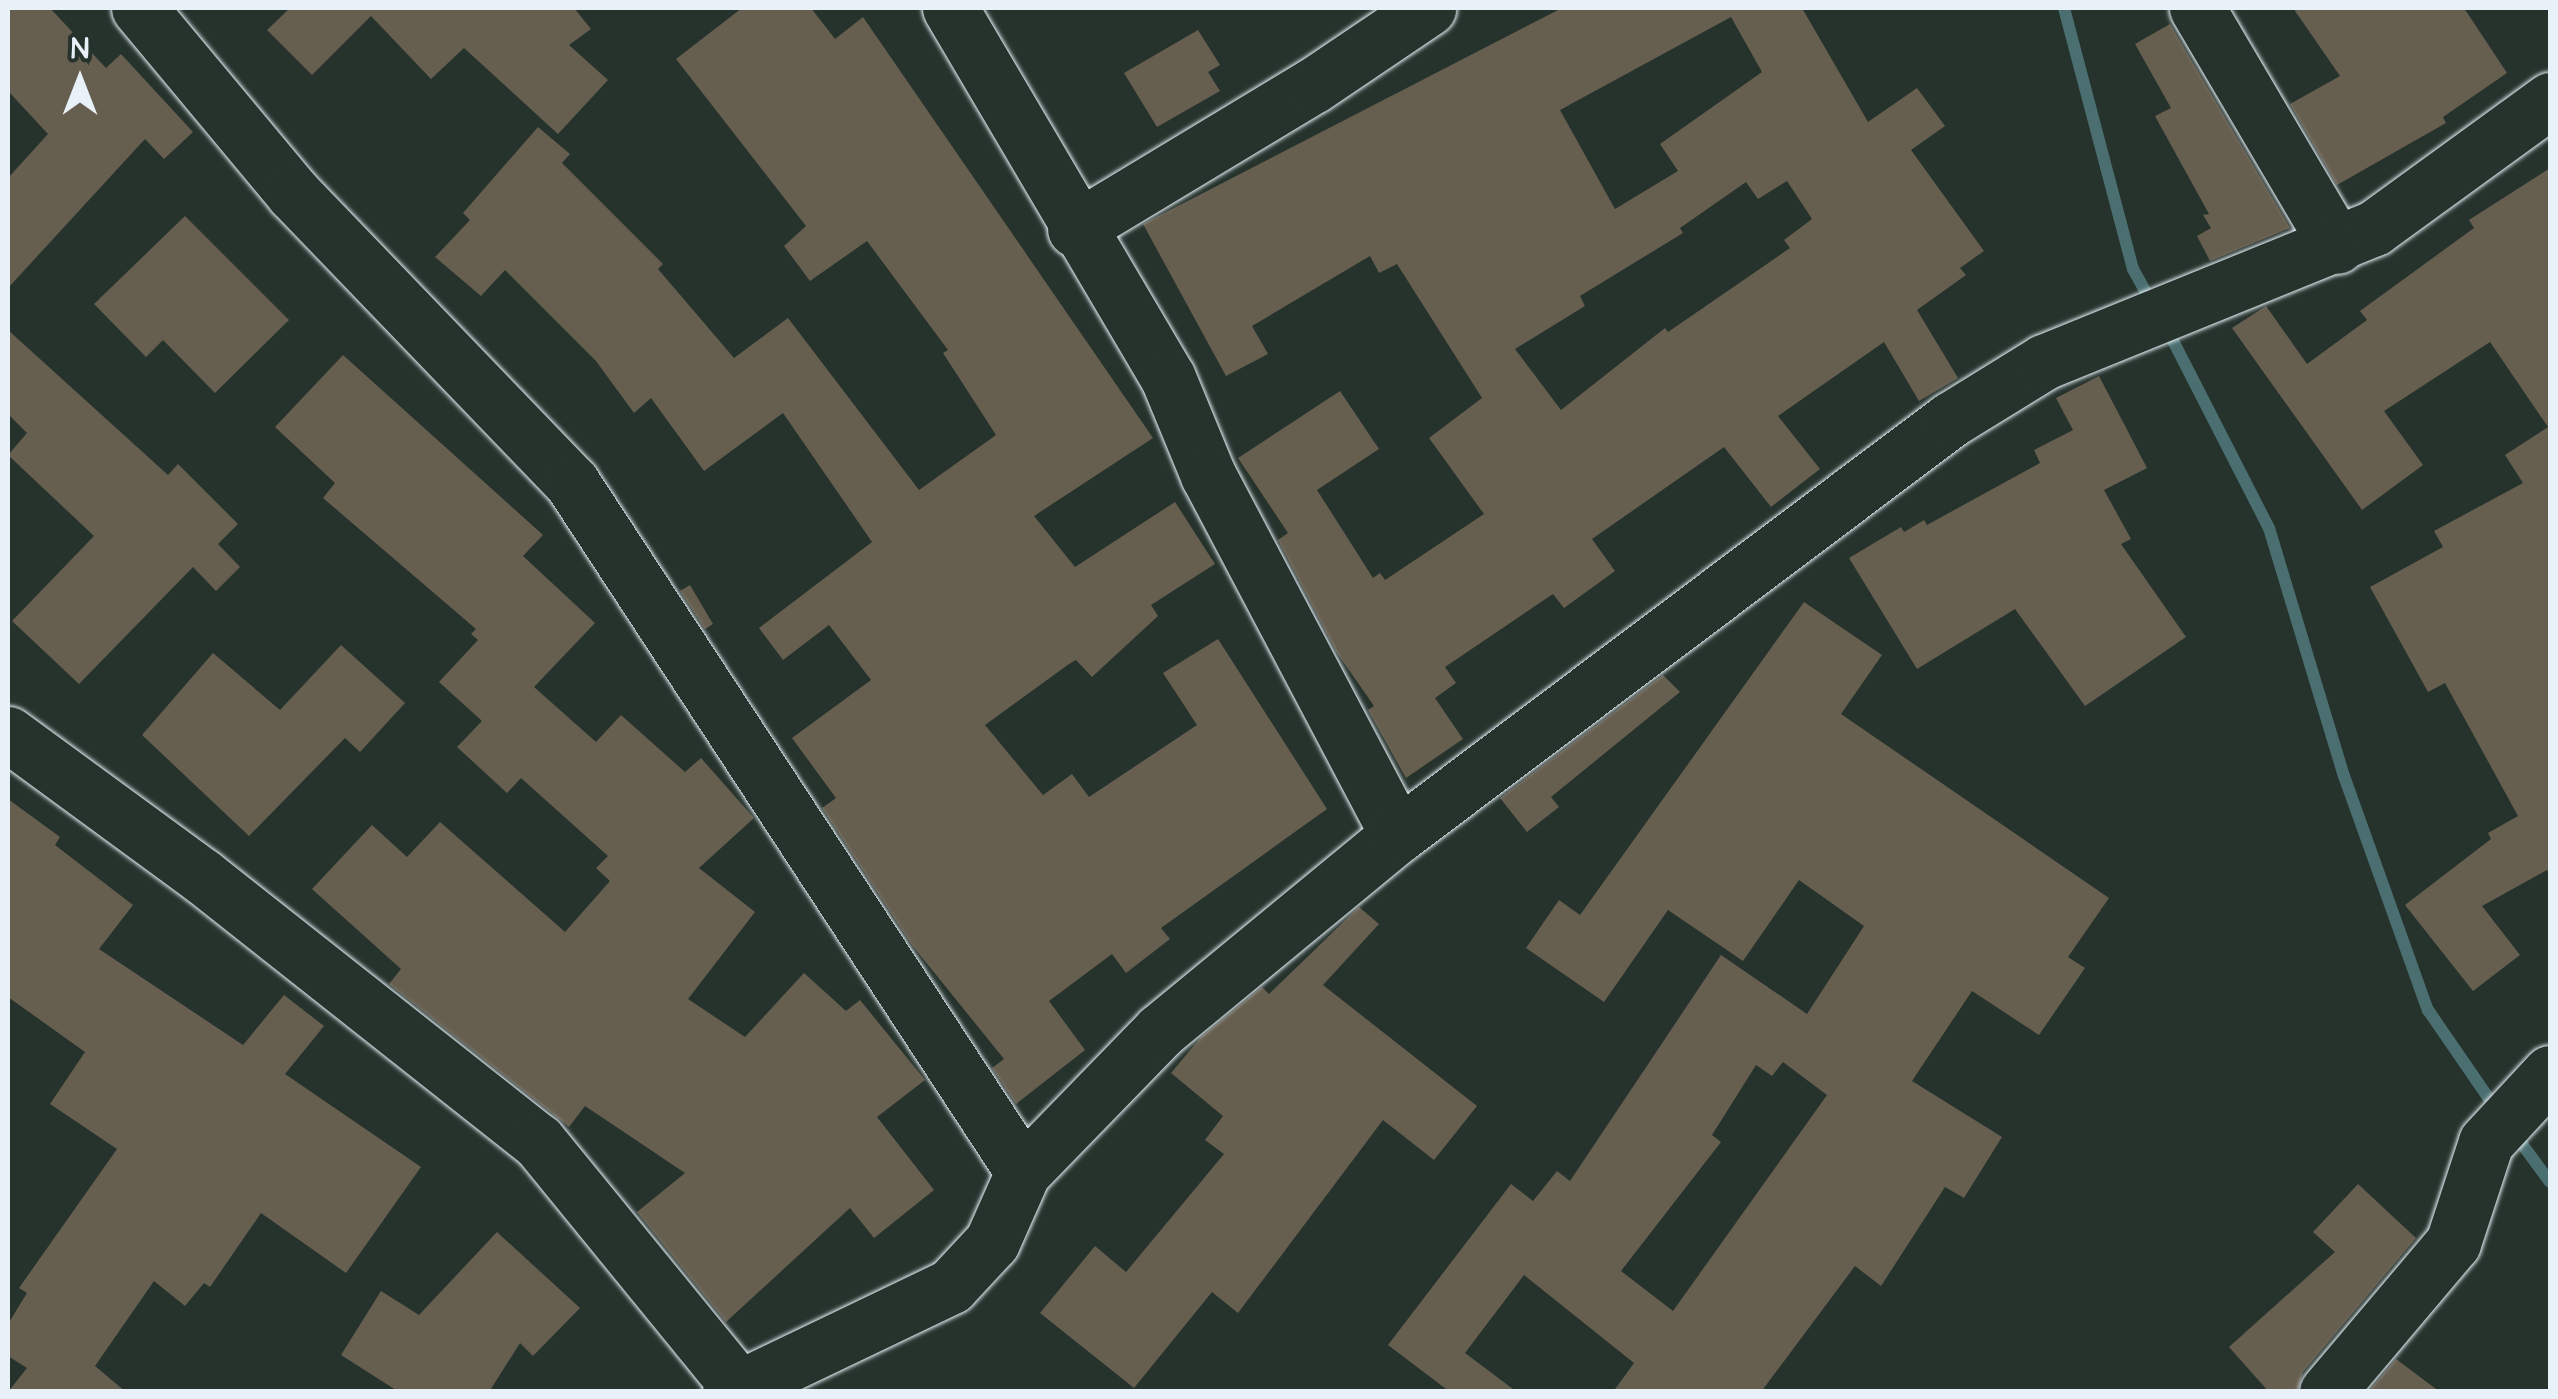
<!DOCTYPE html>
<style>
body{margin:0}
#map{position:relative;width:2558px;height:1399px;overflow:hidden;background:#26332d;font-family:"Architects Daughter",sans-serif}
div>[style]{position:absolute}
.stream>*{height:12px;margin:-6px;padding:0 6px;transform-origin:6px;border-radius:6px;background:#4b6f70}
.building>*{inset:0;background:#665e4f}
.roads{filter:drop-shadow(0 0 2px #e8f1f8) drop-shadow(0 0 2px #e8f1f8)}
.minor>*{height:55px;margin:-27.5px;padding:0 27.5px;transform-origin:27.5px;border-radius:27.5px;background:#26332d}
span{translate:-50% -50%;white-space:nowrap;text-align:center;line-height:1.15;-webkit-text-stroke:8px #26332d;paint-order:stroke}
.frame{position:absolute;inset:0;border:10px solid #e8f1f8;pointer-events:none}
.north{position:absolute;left:30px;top:30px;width:100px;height:100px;-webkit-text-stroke:8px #26332d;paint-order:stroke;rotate:0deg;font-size:28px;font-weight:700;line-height:40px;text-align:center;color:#e8f1f8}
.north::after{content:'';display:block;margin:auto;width:35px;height:45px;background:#e8f1f8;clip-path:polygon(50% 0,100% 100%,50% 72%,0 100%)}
</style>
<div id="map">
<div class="stream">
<i style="left:2064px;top:8px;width:270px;rotate:75.2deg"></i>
<i style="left:2133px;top:269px;width:39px;rotate:61deg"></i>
<i style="left:2165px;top:325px;width:228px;rotate:62.9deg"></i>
<i style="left:2269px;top:528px;width:259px;rotate:73.2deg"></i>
<i style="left:2344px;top:776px;width:249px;rotate:70.3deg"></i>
<i style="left:2428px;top:1010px;width:124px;rotate:55.5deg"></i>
<i style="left:2513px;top:1132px;width:62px;rotate:53.5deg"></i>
</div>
<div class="building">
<i style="clip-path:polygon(8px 8px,50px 8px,106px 68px,121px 54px,193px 132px,164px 159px,145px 139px,8px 288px,8px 178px,48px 134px,8px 91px)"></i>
<i style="clip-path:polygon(290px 8px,574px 8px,591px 29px,569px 45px,608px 80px,558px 134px,464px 48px,431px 79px,371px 16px,312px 75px,267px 30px)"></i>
<i style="clip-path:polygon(742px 8px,811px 8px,835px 39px,863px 17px,1153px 438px,1034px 516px,1075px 567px,1175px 502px,1215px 564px,1151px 605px,1158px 616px,1092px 677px,1076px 660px,1069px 664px,985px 725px,1043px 795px,1072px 774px,1089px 797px,1197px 725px,1163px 673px,1218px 639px,1327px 809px,1161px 928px,1170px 939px,1126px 973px,1112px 954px,1049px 1001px,1085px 1050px,1016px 1104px,992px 1068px,1004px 1059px,912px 945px,822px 808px,836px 798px,792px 738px,871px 680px,829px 625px,783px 660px,759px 628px,872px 542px,783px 413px,704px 471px,651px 398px,634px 413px,596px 361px,505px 270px,481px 296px,435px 257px,470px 220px,463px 213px,538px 127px,570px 154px,562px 163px,663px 264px,658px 269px,734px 358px,788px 318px,919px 490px,996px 435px,943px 353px,948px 350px,867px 241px,810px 281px,784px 246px,806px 226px,676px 59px)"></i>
<i style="clip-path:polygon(evenodd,1562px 8px,1802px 8px,1868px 122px,1917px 88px,1945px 126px,1911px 150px,1984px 251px,1960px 268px,1966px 275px,1917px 310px,1958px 378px,1919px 401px,1884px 342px,1778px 416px,1820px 469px,1771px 507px,1724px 447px,1592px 539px,1615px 571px,1564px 608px,1553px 594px,1445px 667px,1456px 683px,1435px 698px,1463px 739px,1406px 778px,1368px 710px,1374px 706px,1337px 653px,1278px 540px,1288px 533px,1238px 458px,1340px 391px,1379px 449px,1317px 490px,1373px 578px,1380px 573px,1385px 580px,1484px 514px,1429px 438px,1482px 398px,1397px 264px,1379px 273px,1370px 256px,1252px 326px,1268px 354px,1226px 376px,1143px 224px,1562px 8px,1731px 17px,1762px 72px,1660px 144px,1678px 171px,1615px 209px,1560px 110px,1731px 17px,1562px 8px,1787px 181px,1812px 219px,1784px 240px,1790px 248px,1668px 332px,1665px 328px,1561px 410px,1515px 349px,1585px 306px,1580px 296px,1683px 233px,1680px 228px,1746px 182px,1758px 199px,1787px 181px)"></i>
<i style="clip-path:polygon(2293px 8px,2464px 8px,2507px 73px,2443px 117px,2446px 123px,2337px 185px,2290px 104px,2340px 76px)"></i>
<i style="clip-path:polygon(2170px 24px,2290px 228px,2210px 261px,2197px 236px,2211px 228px,2203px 215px,2209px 214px,2155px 116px,2171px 108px,2135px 44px)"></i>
<i style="clip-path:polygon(1198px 30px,1220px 65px,1208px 72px,1220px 91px,1157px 127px,1124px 73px)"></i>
<i style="clip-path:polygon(2550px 168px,2550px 876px,2547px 870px,2482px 906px,2520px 955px,2473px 991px,2405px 905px,2491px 839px,2488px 833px,2518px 816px,2445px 683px,2428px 692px,2370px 587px,2443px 547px,2434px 531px,2523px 483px,2505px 455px,2548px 427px,2490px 342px,2384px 411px,2423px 465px,2362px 510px,2232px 328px,2266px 306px,2307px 364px,2367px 320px,2360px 311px,2474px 228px,2469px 220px)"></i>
<i style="clip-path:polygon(185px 216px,289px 320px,215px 393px,163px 340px,146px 357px,94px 304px)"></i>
<i style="clip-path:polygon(8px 330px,168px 475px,178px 464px,238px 524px,218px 544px,240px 567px,216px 591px,193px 567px,79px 684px,12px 621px,94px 536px,8px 455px,27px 433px,8px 414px)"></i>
<i style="clip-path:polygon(343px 355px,543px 535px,523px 556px,595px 623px,534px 687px,596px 742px,621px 715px,685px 772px,701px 758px,754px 818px,699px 868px,755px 912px,688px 999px,745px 1037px,804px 973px,846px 1011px,860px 1000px,925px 1080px,877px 1117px,934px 1190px,874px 1238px,850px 1208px,726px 1322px,637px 1212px,685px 1173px,585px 1106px,569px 1127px,563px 1122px,389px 984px,401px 969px,312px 889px,372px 825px,407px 857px,440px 822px,565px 932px,610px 881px,596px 868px,608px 856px,521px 778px,507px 793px,457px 747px,482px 721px,439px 682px,478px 640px,471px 634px,476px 629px,323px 498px,335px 483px,275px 427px)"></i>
<i style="clip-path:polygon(2099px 376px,2147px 468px,2104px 490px,2131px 539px,2121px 544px,2186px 637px,2085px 706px,2015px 609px,1917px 669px,1849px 558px,1901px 527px,1904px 532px,1924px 520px,1927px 525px,2040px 463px,2034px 450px,2073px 430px,2056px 398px)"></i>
<i style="clip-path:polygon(690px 585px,713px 624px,705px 629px,680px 591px)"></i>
<i style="clip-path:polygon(evenodd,1804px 602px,1882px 655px,1841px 714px,2109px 898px,2068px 957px,2085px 968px,2039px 1035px,1972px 991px,1912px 1081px,2002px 1137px,1964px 1198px,1945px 1187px,1881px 1286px,1855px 1266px,1761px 1392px,1613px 1392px,1634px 1363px,1524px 1275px,1465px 1353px,1517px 1392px,1450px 1392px,1388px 1345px,1511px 1184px,1533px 1201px,1557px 1171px,1570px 1181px,1721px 955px,1807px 1014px,1864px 926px,1799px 880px,1743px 961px,1668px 910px,1604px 1002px,1526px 948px,1559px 900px,1580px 915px,1804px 602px,1783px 1062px,1827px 1095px,1673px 1311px,1621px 1271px,1721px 1142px,1712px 1135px,1756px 1065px,1772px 1076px,1783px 1062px)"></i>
<i style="clip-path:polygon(341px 645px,405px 703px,360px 752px,345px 738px,249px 836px,142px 735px,213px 653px,280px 710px)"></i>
<i style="clip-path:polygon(1663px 675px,1680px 692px,1551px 797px,1559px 807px,1527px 832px,1500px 798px)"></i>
<i style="clip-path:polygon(8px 799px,60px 837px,55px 845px,133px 905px,99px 949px,243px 1045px,284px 995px,324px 1026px,285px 1074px,421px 1167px,346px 1273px,261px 1213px,210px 1287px,204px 1283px,185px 1306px,154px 1281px,95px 1366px,126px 1392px,8px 1392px,27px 1368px,8px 1356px,8px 1324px,27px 1293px,19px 1288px,117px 1149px,50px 1104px,85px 1052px,8px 997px)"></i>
<i style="clip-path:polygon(1359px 907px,1379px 924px,1323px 985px,1477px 1106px,1434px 1160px,1383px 1120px,1238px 1313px,1212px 1292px,1134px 1388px,1040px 1313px,1095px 1246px,1126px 1272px,1224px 1154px,1205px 1140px,1223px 1116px,1171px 1073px,1201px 1037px,1262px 987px,1269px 994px)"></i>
<i style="clip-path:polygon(2358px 1184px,2416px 1238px,2303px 1372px,2297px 1392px,2269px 1392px,2229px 1347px,2335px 1252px,2313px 1232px)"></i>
<i style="clip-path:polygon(497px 1232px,580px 1308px,533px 1356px,520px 1343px,489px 1392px,399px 1392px,341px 1355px,381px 1291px,419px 1315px)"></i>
<i style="clip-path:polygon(2396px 1359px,2440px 1392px,2368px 1392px)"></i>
</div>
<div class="roads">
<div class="minor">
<i style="left:139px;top:8px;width:241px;rotate:50.2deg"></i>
<i style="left:293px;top:193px;width:402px;rotate:46.1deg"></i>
<i style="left:572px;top:483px;width:823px;rotate:56.79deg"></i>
<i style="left:950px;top:8px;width:429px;rotate:59.5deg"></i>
<i style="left:1168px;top:378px;width:105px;rotate:67.6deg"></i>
<i style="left:1208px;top:475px;width:407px;rotate:62.2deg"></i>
<i style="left:2197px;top:8px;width:276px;rotate:59.5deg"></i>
<i style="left:1075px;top:229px;width:279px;rotate:-31.1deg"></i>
<i style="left:1314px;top:85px;width:138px;rotate:-34deg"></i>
<i style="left:8px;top:734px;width:240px;rotate:36.2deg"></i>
<i style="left:202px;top:876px;width:428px;rotate:38.3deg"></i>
<i style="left:538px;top:1141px;width:316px;rotate:50.8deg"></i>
<i style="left:730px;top:1392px;width:245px;rotate:-25.6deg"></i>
<i style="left:951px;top:1286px;width:60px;rotate:-47deg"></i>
<i style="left:992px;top:1242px;width:77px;rotate:-66.1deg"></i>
<i style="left:1023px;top:1172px;width:197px;rotate:-45.8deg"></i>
<i style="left:1160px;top:1031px;width:308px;rotate:-39.5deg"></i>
<i style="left:1398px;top:835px;width:691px;rotate:-36.94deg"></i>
<i style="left:1950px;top:420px;width:110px;rotate:-31.7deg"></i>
<i style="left:2044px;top:362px;width:356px;rotate:-22.1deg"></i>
<i style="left:2374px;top:228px;width:218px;rotate:-36deg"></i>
<i style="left:2327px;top:1392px;width:195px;rotate:-49.8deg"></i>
<i style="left:2453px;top:1243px;width:106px;rotate:-71.9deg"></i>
<i style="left:2486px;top:1142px;width:94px;rotate:-47.2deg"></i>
</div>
</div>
<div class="frame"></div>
<div class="north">N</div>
</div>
